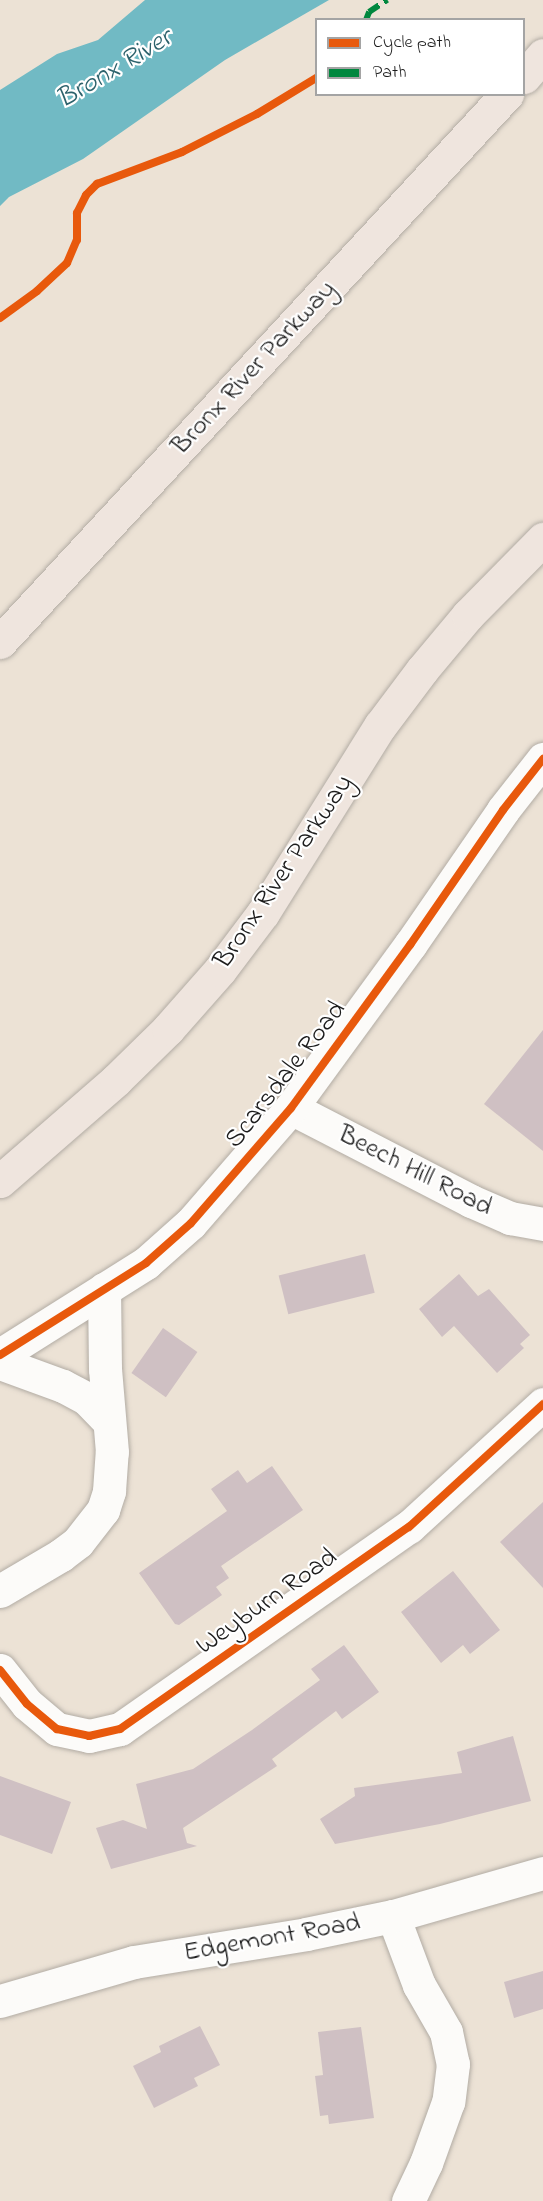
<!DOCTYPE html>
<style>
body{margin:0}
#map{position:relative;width:543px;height:2201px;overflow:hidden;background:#ece2d5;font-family:"Indie Flower",sans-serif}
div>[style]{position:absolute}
.water>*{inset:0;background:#71bac4}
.building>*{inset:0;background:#cfc0c3;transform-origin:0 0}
.roads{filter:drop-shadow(0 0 2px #b2aca4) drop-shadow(0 0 2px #b2aca4)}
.street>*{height:33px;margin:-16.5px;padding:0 16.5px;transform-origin:16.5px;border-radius:16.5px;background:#fcfbf9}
.highway>*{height:33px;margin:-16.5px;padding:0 16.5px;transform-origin:16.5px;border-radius:16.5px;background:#efe5de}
.quiet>*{height:6px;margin-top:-3px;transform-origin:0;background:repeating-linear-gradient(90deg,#00873e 0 12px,transparent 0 18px)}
.cycleway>*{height:8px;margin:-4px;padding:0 4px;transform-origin:4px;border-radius:4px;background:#e8590c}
span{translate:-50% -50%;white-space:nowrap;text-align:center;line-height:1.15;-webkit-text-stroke:4.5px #fff;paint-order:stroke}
.street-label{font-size:27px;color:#1c1c1c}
.water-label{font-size:28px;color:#2c626c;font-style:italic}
.legend{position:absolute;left:315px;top:18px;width:210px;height:78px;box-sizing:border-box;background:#fff;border:2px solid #a4a4a4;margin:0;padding:8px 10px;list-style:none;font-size:18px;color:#1c1c1c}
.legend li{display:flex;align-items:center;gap:12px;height:30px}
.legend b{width:30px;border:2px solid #a4a4a4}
</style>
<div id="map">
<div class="water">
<i style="clip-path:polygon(145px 0,329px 0,225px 60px,83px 159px,9px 197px,0 206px,0 90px,57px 54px,98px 40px)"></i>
</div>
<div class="building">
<i style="clip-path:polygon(543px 1030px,543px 1151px,484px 1104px)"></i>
<i style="left:365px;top:1254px;width:40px;height:89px;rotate:76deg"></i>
<i style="clip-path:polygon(459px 1274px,478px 1296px,489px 1289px,530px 1335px,520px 1344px,524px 1348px,497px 1373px,454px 1326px,442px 1337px,419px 1309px)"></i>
<i style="left:163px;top:1328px;width:42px;height:55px;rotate:35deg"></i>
<i style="clip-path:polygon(272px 1466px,303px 1510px,221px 1566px,229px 1578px,216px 1587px,222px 1595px,179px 1625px,175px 1624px,139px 1573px,227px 1511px,211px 1489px,238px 1470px,247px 1483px)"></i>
<i style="clip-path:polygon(543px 1502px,543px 1588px,500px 1542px)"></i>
<i style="clip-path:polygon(453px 1571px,500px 1630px,470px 1654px,463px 1645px,441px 1663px,401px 1612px)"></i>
<i style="clip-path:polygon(344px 1645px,379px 1692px,342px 1719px,336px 1711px,272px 1759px,277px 1766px,183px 1828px,187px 1843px,197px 1846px,111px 1869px,96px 1828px,123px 1820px,147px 1829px,136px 1784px,193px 1769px,252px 1730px,320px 1680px,311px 1669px)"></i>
<i style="clip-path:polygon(513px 1736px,531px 1801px,440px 1824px,335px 1844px,320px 1819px,355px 1796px,354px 1788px,462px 1773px,457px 1752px)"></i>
<i style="clip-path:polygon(0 1776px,71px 1802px,52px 1854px,0 1835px)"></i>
<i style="clip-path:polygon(543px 1971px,543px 2009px,514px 2018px,504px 1982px)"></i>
<i style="clip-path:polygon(200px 2026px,220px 2065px,194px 2078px,198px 2086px,154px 2108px,133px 2066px,161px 2052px,159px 2046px)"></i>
<i style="clip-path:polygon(361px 2027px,374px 2118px,329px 2124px,328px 2115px,320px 2116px,315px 2076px,323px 2075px,318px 2032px)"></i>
</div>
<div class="roads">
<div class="street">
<i style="left:291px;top:1108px;width:203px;rotate:27.3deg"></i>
<i style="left:471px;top:1201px;width:43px;rotate:23.6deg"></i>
<i style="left:510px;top:1218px;width:34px;rotate:10deg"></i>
<i style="left:0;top:1355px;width:173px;rotate:-32.2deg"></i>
<i style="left:146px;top:1263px;width:60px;rotate:-41.6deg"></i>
<i style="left:191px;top:1223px;width:152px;rotate:-49deg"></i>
<i style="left:291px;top:1108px;width:202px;rotate:-53.9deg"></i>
<i style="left:410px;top:945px;width:164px;rotate:-55.4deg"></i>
<i style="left:503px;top:810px;width:65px;rotate:-51.9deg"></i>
<i style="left:0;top:1363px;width:67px;rotate:20.1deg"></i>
<i style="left:63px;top:1386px;width:27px;rotate:28deg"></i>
<i style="left:87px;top:1399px;width:30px;rotate:46deg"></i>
<i style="left:0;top:1591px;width:71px;rotate:-30.5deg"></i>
<i style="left:61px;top:1555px;width:21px;rotate:-37deg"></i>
<i style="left:78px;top:1542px;width:41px;rotate:-52deg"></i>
<i style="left:103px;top:1510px;width:20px;rotate:-72deg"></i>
<i style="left:109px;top:1491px;width:39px;rotate:-86deg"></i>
<i style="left:112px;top:1452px;width:83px;rotate:-94.8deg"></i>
<i style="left:105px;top:1369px;width:80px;rotate:-90.7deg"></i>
<i style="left:0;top:1670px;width:43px;rotate:51.5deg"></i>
<i style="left:27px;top:1704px;width:39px;rotate:40deg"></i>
<i style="left:57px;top:1729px;width:33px;rotate:12deg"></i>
<i style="left:89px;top:1736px;width:32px;rotate:-13deg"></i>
<i style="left:120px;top:1729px;width:353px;rotate:-35deg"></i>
<i style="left:409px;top:1527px;width:182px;rotate:-42.5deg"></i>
<i style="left:393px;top:1916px;width:74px;rotate:69.4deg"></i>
<i style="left:419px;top:1985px;width:54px;rotate:60.1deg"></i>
<i style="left:446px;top:2032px;width:33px;rotate:78deg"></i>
<i style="left:453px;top:2064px;width:38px;rotate:97deg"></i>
<i style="left:448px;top:2102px;width:65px;rotate:109.8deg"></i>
<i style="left:426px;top:2163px;width:42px;rotate:115.3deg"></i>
<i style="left:0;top:2001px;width:140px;rotate:-16.2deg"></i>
<i style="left:134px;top:1962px;width:174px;rotate:-9.2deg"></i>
<i style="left:306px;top:1934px;width:89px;rotate:-11.7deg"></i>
<i style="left:393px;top:1916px;width:156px;rotate:-16deg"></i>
</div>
<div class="highway">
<i style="left:524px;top:77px;width:29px;rotate:-49deg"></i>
<i style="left:0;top:642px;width:747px;rotate:-47.23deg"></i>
<i style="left:0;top:1181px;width:154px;rotate:-41deg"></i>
<i style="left:116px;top:1080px;width:73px;rotate:-44.4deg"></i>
<i style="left:168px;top:1029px;width:79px;rotate:-48.6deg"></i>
<i style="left:220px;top:970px;width:71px;rotate:-53deg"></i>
<i style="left:263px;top:913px;width:221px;rotate:-58deg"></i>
<i style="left:380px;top:726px;width:70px;rotate:-53.1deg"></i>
<i style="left:422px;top:670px;width:72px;rotate:-50.1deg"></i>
<i style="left:468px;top:615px;width:107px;rotate:-45.4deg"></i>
</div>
</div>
<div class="quiet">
<i style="left:366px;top:20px;width:9px;rotate:-69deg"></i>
<i style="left:369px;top:12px;width:22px;rotate:-34deg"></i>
</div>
<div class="cycleway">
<i style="left:0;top:318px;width:46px;rotate:-36.1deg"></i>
<i style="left:37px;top:291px;width:41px;rotate:-43deg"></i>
<i style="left:67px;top:263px;width:25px;rotate:-67deg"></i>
<i style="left:77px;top:240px;width:27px;rotate:-90deg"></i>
<i style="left:77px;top:213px;width:20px;rotate:-63deg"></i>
<i style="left:86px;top:195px;width:16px;rotate:-45deg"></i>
<i style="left:97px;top:184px;width:91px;rotate:-20.6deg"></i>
<i style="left:182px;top:152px;width:84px;rotate:-26.9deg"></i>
<i style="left:257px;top:114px;width:69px;rotate:-31.4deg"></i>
<i style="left:0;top:1355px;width:173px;rotate:-32.2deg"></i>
<i style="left:146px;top:1263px;width:60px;rotate:-41.6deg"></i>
<i style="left:191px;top:1223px;width:152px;rotate:-49deg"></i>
<i style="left:291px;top:1108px;width:202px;rotate:-53.9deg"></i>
<i style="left:410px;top:945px;width:164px;rotate:-55.4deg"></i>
<i style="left:503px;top:810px;width:65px;rotate:-51.9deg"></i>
<i style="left:0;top:1670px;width:43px;rotate:51.5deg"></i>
<i style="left:27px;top:1704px;width:39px;rotate:40deg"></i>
<i style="left:57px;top:1729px;width:33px;rotate:12deg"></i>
<i style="left:89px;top:1736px;width:32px;rotate:-13deg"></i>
<i style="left:120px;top:1729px;width:353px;rotate:-35deg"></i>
<i style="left:409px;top:1527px;width:182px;rotate:-42.5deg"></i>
</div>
<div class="street-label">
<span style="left:254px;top:368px;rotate:-47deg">Bronx River Parkway</span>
<span style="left:284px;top:872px;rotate:-56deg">Bronx River Parkway</span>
<span style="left:286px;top:1075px;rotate:-52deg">Scarsdale Road</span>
<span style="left:415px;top:1171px;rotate:27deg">Beech Hill Road</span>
<span style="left:267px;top:1602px;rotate:-35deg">Weyburn Road</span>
<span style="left:272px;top:1938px;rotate:-10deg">Edgemont Road</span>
</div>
<div class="water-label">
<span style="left:115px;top:70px;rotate:-31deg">Bronx River</span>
</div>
<ul class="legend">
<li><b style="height:8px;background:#e8590c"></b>Cycle path</li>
<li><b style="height:8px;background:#00873e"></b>Path</li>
</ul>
</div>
